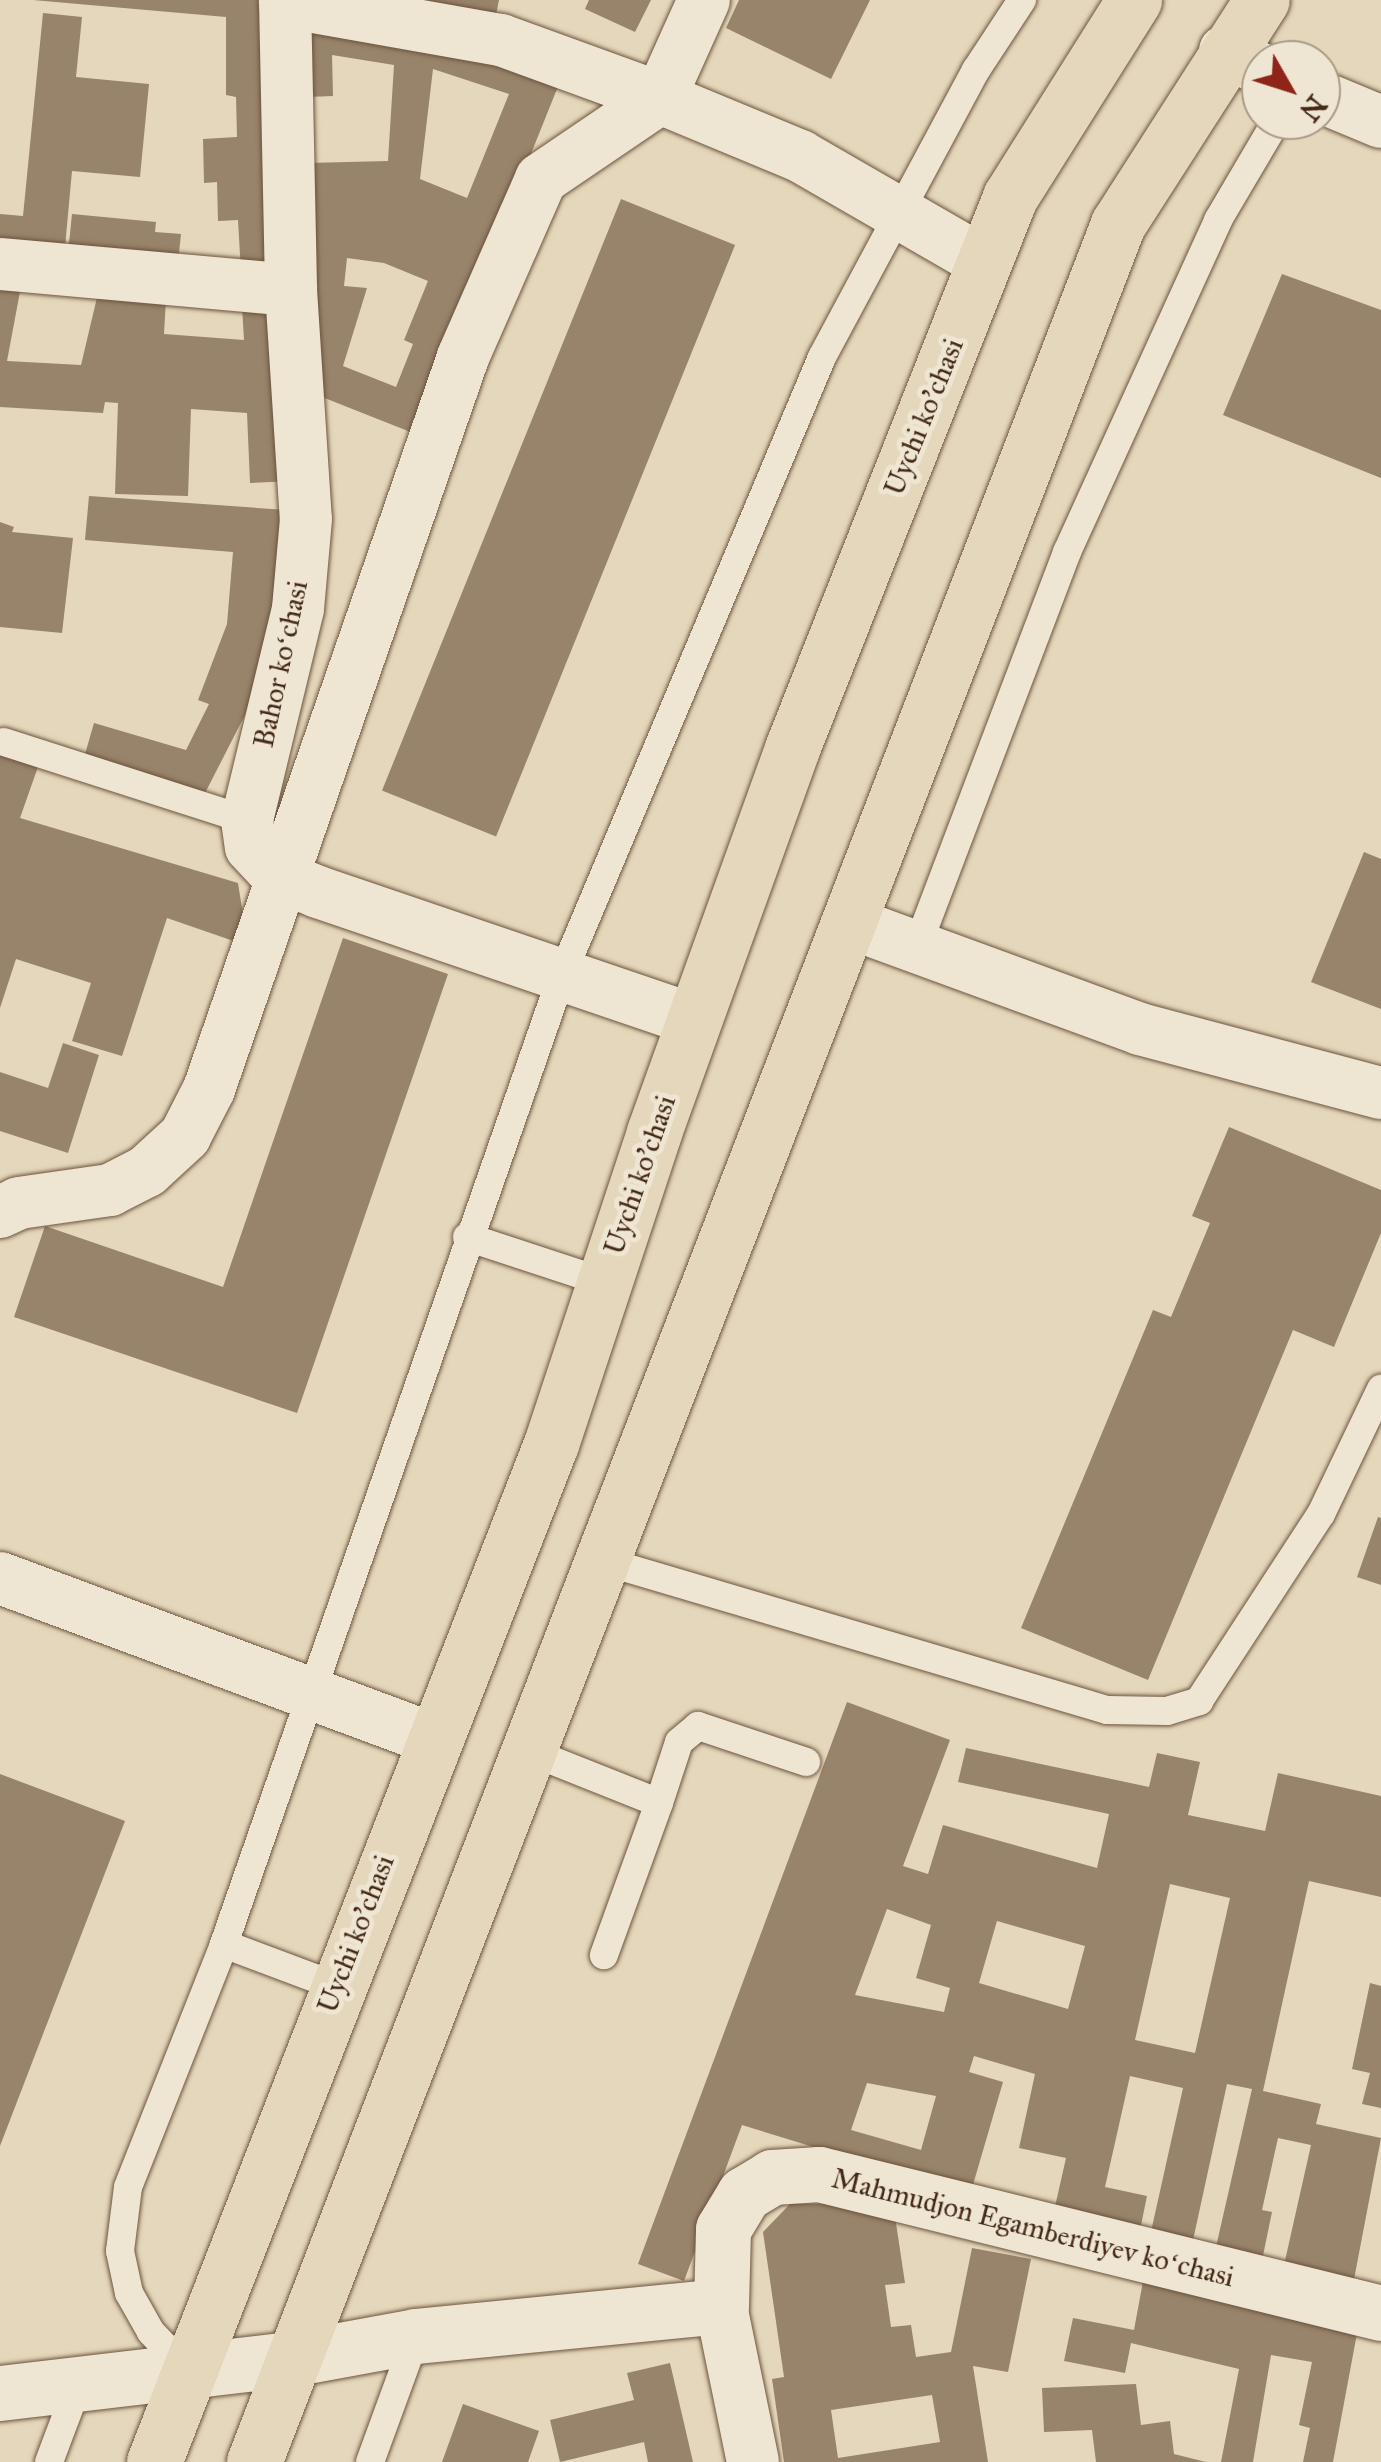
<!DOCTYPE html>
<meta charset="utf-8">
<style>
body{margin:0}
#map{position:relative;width:1381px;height:2462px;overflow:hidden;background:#e5d7bb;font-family:"IM FELL Great Primer",serif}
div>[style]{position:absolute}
.building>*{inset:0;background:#98836b;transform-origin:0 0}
.roads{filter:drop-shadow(0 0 2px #6c543e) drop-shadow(0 0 2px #6c543e)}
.lane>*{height:28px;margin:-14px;padding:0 14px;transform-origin:14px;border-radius:14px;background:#eee5d3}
.street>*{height:52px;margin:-26px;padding:0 26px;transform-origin:26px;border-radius:26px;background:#eee5d3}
.secondary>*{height:55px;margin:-27.5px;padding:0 27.5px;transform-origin:27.5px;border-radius:27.5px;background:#eee5d3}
.primary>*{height:55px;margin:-27.5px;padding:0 27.5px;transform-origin:27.5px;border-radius:27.5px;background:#e5d7bb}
span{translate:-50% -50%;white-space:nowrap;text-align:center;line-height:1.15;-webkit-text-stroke:10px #eee5d3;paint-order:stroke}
.street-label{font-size:28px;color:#442915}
.north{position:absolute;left:1241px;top:40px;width:100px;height:100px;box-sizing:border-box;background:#eee5d3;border:2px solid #aa9a87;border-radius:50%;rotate:129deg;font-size:28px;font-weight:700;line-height:40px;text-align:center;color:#442915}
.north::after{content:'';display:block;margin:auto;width:35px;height:45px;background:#8f2418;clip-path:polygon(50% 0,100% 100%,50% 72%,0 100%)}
</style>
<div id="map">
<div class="building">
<i style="clip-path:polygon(33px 0,274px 0,282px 269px,241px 272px,238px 220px,218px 221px,217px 182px,204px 183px,203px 139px,237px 137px,236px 97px,226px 95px,226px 17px)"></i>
<i style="clip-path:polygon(349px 0,499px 0,496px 15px)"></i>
<i style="clip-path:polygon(589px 0,651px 0,635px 32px,585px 9px)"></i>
<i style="clip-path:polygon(739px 0,870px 0,831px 79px,726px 28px)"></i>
<i style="clip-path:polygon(43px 13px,82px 17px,76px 77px,149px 84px,140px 177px,72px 171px,64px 258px,0 253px,0 214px,23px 216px)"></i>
<i style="clip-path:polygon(evenodd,310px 27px,563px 74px,418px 435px,317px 395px,308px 163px,388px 161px,394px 65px,332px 55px,333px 96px,306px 97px,310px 27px,433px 69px,509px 94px,467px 198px,420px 179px,433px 69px,310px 27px,347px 258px,384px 263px,428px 281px,404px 340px,413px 344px,396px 387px,343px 366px,367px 288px,344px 286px,347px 258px)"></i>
<i style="left:621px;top:199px;width:123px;height:638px;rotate:22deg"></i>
<i style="clip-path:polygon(72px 214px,156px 222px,155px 232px,181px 234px,177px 272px,67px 263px)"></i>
<i style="clip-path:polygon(1282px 274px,1381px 310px,1381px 478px,1223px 415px)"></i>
<i style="clip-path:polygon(0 277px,22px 281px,7px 361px,81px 365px,99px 289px,166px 299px,164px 334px,244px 340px,242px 306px,285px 304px,294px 481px,250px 483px,247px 413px,191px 409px,188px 496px,115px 494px,118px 403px,105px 402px,103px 413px,0 407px)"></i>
<i style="clip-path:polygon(89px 496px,286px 510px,269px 637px,245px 715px,203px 797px,83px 761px,94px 723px,186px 750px,209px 704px,198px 700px,227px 624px,233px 552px,85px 540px)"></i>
<i style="clip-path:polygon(0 522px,14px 527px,12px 532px,73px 538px,62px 633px,0 627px)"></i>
<i style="clip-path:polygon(0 750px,39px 764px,20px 818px,238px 883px,248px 946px,167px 918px,122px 1056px,72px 1041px,91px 983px,16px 959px,0 1008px)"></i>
<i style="clip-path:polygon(1364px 852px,1381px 859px,1381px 1009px,1311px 982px)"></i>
<i style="clip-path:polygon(343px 938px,448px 974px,297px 1413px,14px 1317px,45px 1226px,223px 1287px)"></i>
<i style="clip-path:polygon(63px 1043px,99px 1055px,68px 1153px,0 1131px,0 1072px,48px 1088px)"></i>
<i style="clip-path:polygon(1229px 1127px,1381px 1190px,1381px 1233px,1334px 1347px,1293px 1330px,1148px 1680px,1021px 1628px,1153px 1310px,1171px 1317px,1210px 1223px,1192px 1216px)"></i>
<i style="clip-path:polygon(1378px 1517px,1381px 1518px,1381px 1585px,1357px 1577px)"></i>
<i style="clip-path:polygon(evenodd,847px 1702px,950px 1740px,903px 1866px,928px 1874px,943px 1825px,1097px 1868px,1109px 1814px,958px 1782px,966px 1748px,1149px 1787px,1157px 1753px,1200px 1762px,1188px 1815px,1265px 1831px,1278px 1773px,1381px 1796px,1381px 1897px,1309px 1881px,1263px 2091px,1321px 2104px,1316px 2124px,1381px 2138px,1352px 2290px,1282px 2274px,1311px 2145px,1278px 2138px,1262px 2210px,1272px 2212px,1260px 2270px,1213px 2260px,1252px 2089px,1227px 2084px,1190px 2254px,1148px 2245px,1183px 2088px,1130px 2076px,1105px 2187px,1147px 2196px,1140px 2230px,1054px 2211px,1066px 2158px,1019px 2148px,1035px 2074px,974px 2056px,969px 2072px,1003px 2082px,970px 2195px,742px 2125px,684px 2281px,638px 2264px,847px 1702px,1170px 1884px,1230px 1898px,1195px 2053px,1135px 2040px,1170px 1884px,847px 1702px,887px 1909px,931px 1925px,916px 1978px,950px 1988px,944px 2012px,855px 1995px,887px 1909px,847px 1702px,997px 1921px,1085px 1946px,1068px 2009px,979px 1983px,997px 1921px,847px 1702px,867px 2083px,936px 2096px,921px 2150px,851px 2130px,867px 2083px)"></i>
<i style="clip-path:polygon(0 1774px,125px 1821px,0 2146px)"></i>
<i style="clip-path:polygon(1370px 1983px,1381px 1986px,1381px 2108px,1362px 2104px,1370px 2073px,1352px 2069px)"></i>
<i style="clip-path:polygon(evenodd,893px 2203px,905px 2283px,885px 2285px,891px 2327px,911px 2325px,916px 2357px,951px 2352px,972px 2248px,1031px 2259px,1008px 2372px,973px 2366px,988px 2462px,784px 2462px,772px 2379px,784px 2377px,763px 2232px,790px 2204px,893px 2203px,932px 2395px,940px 2442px,838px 2458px,831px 2410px,932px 2395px)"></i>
<i style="clip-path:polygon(1144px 2276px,1224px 2291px,1222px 2302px,1358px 2328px,1333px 2462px,1303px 2462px,1310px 2428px,1299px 2425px,1312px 2362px,1271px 2355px,1253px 2462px,1221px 2462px,1239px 2369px,1131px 2343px,1125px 2373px,1064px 2361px,1073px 2318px,1134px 2330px)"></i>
<i style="clip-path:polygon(670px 2363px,693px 2462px,648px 2462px,644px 2442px,560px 2462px,550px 2420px,634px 2400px,627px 2373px)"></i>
<i style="clip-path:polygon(1136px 2384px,1141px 2425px,1170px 2421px,1174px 2454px,1206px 2462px,1096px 2462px,1092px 2430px,1044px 2432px,1042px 2388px)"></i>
<i style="clip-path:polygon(463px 2404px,539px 2431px,528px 2462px,442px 2462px)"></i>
</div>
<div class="roads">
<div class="lane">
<i style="left:4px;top:742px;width:255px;rotate:17.8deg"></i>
<i style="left:917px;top:947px;width:423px;rotate:-69.2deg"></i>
<i style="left:1067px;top:552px;width:365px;rotate:-65.5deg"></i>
<i style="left:1218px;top:220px;width:116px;rotate:-59.5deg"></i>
<i style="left:467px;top:1237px;width:144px;rotate:18.2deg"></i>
<i style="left:600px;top:1560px;width:529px;rotate:16.48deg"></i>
<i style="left:1107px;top:1710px;width:60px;rotate:1deg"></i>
<i style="left:1167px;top:1711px;width:34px;rotate:-17deg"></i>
<i style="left:1199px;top:1701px;width:223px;rotate:-56.9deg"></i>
<i style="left:1321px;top:1514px;width:139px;rotate:-64.4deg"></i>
<i style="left:526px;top:1750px;width:143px;rotate:21.7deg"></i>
<i style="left:659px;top:1803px;width:162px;rotate:109.9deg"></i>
<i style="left:659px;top:1803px;width:64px;rotate:-71.8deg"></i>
<i style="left:679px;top:1742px;width:25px;rotate:-40deg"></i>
<i style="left:698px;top:1726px;width:114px;rotate:18.4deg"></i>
<i style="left:224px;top:1944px;width:120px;rotate:20.6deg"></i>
<i style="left:188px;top:2371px;width:54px;rotate:-133.5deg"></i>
<i style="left:151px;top:2332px;width:45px;rotate:-119.4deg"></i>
<i style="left:129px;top:2293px;width:43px;rotate:-102.1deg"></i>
<i style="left:120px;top:2251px;width:64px;rotate:-82.9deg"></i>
<i style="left:128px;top:2187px;width:261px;rotate:-68.4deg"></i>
<i style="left:224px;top:1944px;width:1026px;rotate:-70.77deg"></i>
<i style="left:562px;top:975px;width:670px;rotate:-67.18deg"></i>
<i style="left:822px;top:357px;width:326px;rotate:-61.8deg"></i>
<i style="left:976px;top:70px;width:84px;rotate:-56.7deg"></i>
<i style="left:49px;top:2462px;width:82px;rotate:-69.4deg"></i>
<i style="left:370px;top:2462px;width:134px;rotate:-69.9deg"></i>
</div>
<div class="street">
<i style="left:285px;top:0;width:290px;rotate:88.8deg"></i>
<i style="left:291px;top:290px;width:229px;rotate:86.3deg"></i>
<i style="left:306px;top:519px;width:90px;rotate:95.1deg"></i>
<i style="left:298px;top:609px;width:217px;rotate:103.6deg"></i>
<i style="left:247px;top:820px;width:27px;rotate:82deg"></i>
<i style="left:251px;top:847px;width:40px;rotate:47deg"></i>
<i style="left:278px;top:876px;width:43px;rotate:21.8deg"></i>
<i style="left:318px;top:892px;width:397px;rotate:18.8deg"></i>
<i style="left:285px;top:2px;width:219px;rotate:10deg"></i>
<i style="left:501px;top:40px;width:169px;rotate:20deg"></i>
<i style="left:660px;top:98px;width:152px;rotate:22.5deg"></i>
<i style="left:800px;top:156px;width:214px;rotate:30deg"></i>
<i style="left:1225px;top:51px;width:40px;rotate:26.6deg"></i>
<i style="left:1321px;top:97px;width:65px;rotate:22.6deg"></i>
<i style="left:0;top:264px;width:292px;rotate:5.1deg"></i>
<i style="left:848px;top:922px;width:311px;rotate:20.1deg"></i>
<i style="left:1140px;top:1029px;width:249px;rotate:14.9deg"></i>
<i style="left:0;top:1212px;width:21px;rotate:-25deg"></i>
<i style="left:19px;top:1203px;width:92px;rotate:-8.1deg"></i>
<i style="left:110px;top:1190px;width:42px;rotate:-27.2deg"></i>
<i style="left:147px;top:1171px;width:52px;rotate:-42.6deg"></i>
<i style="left:185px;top:1136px;width:53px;rotate:-62.9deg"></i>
<i style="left:209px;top:1089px;width:775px;rotate:-70.86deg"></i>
<i style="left:463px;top:357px;width:194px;rotate:-66.3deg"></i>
<i style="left:541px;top:179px;width:144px;rotate:-34.2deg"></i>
<i style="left:660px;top:98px;width:107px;rotate:-65.8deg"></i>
<i style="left:0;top:1578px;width:462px;rotate:20.4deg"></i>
<i style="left:721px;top:2306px;width:159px;rotate:78.4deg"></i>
</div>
<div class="secondary">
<i style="left:0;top:2393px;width:298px;rotate:-6.7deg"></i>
<i style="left:296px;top:2358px;width:122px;rotate:-10.4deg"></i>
<i style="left:416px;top:2336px;width:306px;rotate:-5.6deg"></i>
<i style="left:721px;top:2306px;width:77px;rotate:-88.5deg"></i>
<i style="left:723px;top:2229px;width:41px;rotate:-59deg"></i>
<i style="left:744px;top:2194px;width:33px;rotate:-31deg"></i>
<i style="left:772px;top:2177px;width:47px;rotate:-3.7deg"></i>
<i style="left:819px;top:2174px;width:579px;rotate:13.89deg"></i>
</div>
<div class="primary">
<i style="left:154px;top:2462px;width:1093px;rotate:-68.7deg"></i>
<i style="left:551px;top:1444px;width:329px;rotate:-71.7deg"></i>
<i style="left:654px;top:1132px;width:410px;rotate:-70.2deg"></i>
<i style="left:793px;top:746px;width:590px;rotate:-68.43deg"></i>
<i style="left:1010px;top:197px;width:233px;rotate:-57.8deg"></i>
<i style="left:254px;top:2462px;width:2399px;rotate:-68.89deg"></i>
<i style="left:1118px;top:224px;width:266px;rotate:-57.3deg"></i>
</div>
</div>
<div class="street-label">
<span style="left:924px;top:417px;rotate:-68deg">Uychi ko'chasi</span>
<span style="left:281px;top:664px;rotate:-78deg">Bahor koʻchasi</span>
<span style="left:640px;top:1175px;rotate:-71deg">Uychi ko'chasi</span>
<span style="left:356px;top:1934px;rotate:-69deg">Uychi ko'chasi</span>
<span style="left:1033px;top:2228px;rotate:14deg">Mahmudjon Egamberdiyev koʻchasi</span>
</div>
<div class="north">N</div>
</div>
